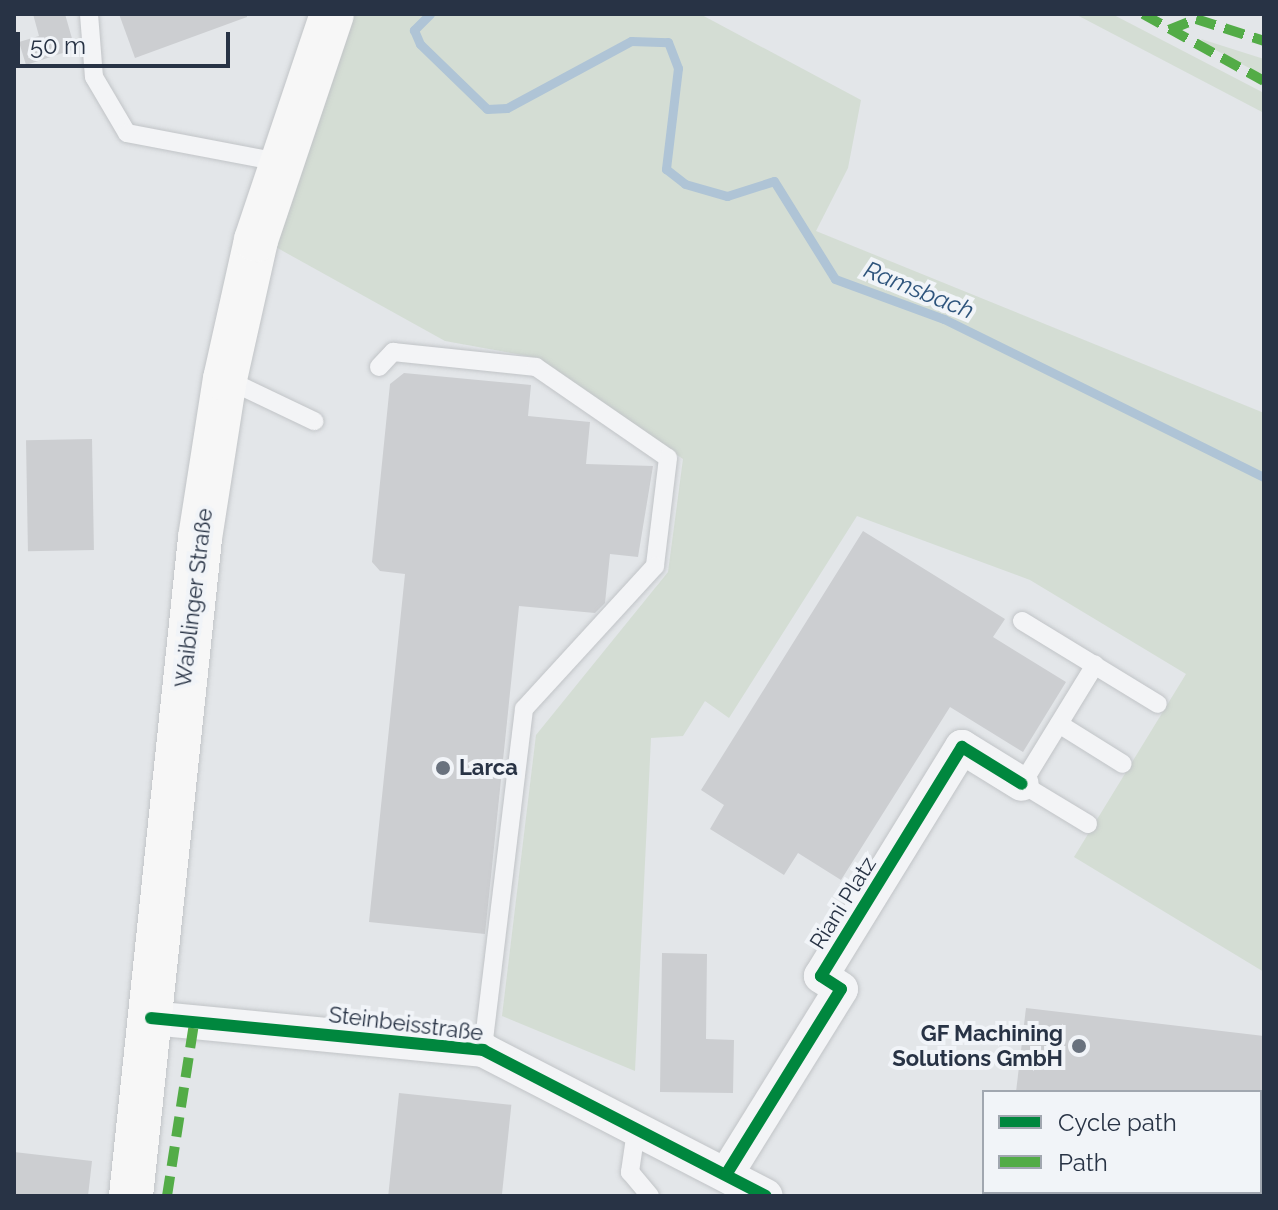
<!DOCTYPE html>
<meta charset="utf-8">
<style>
body{margin:0}
#map{position:relative;width:1278px;height:1210px;overflow:hidden;background:#e3e6e9;font-family:Raleway,sans-serif}
div>[style]{position:absolute}
.green>*{inset:0;background:#d4ddd4}
.stream>*{height:9px;margin:-4.5px;padding:0 4.5px;transform-origin:4.5px;border-radius:4.5px;background:#afc4d6}
.building>*{inset:0;background:#ccced1;transform-origin:0 0}
.roads{filter:drop-shadow(0 0 2px #c1c4c7) drop-shadow(0 0 2px #c1c4c7)}
.lane>*{height:18px;margin:-9px;padding:0 9px;transform-origin:9px;border-radius:9px;background:#f3f4f6}
.street>*{height:34px;margin:-17px;padding:0 17px;transform-origin:17px;border-radius:17px;background:#f3f4f6}
.secondary>*{height:44px;margin:-22px;padding:0 22px;transform-origin:22px;border-radius:22px;background:#f7f7f7}
.quiet>*{height:10px;margin-top:-5px;transform-origin:0;background:repeating-linear-gradient(90deg,#53ac47 0 20px,transparent 0 30px)}
.cycleway>*{height:12px;margin:-6px;padding:0 6px;transform-origin:6px;border-radius:6px;background:#00873e}
.dots>*{width:22px;height:22px;translate:-50% -50%;box-sizing:border-box;border:4px solid #f1f4f8;border-radius:50%}
span{translate:-50% -50%;white-space:nowrap;text-align:center;line-height:1.15;-webkit-text-stroke:8px #f1f4f8;paint-order:stroke}
.street-label{font-size:22px;color:#283345}
.poi-label{font-size:22px;color:#283345;font-weight:700}
.left{translate:0 -50%;text-align:left}
.right{translate:-100% -50%;text-align:right}
.water-label{font-size:24px;color:#2e547c;font-style:italic}
.frame{position:absolute;inset:0;border:16px solid #283345;pointer-events:none}
.legend{position:absolute;left:982px;top:1090px;width:280px;height:104px;box-sizing:border-box;background:#f1f4f8;border:2px solid #a1a7b0;margin:0;padding:10px 14px;list-style:none;font-size:24px;color:#283345}
.legend li{display:flex;align-items:center;gap:16px;height:40px}
.legend b{width:40px;border:2px solid #a1a7b0}
.scale{position:absolute;left:16px;top:32px;width:214px;height:36px;box-sizing:border-box;border:4px solid #283345;border-top:0;padding-left:10px;font-size:24px;line-height:28px;white-space:nowrap;color:#283345;-webkit-text-stroke:6px #f1f4f8;paint-order:stroke}
</style>
<div id="map">
<div class="green">
<i style="clip-path:polygon(347px 14px,700px 14px,861px 100px,848px 168px,816px 231px,1264px 413px,1264px 972px,1074px 857px,1186px 674px,1030px 580px,857px 516px,729px 718px,705px 701px,683px 736px,651px 738px,635px 1071px,502px 1016px,536px 735px,668px 572px,683px 459px,533px 357px,445px 341px,272px 245px)"></i>
<i style="clip-path:polygon(1075px 14px,1112px 14px,1264px 93px,1264px 113px)"></i>
<i style="clip-path:polygon(1201px 39px,1264px 59px,1264px 76px,1210px 47px)"></i>
</div>
<div class="stream">
<i style="left:430px;top:14px;width:23px;rotate:135deg"></i>
<i style="left:414px;top:30px;width:15px;rotate:67deg"></i>
<i style="left:420px;top:44px;width:93px;rotate:44.1deg"></i>
<i style="left:487px;top:109px;width:20px;rotate:-3deg"></i>
<i style="left:507px;top:108px;width:141px;rotate:-28.4deg"></i>
<i style="left:631px;top:41px;width:37px;rotate:2deg"></i>
<i style="left:668px;top:42px;width:28px;rotate:69deg"></i>
<i style="left:678px;top:68px;width:102px;rotate:96.8deg"></i>
<i style="left:666px;top:169px;width:24px;rotate:38deg"></i>
<i style="left:685px;top:184px;width:44px;rotate:15.9deg"></i>
<i style="left:727px;top:196px;width:49px;rotate:-17.7deg"></i>
<i style="left:774px;top:181px;width:115px;rotate:58.1deg"></i>
<i style="left:835px;top:279px;width:116px;rotate:20.2deg"></i>
<i style="left:944px;top:319px;width:357px;rotate:26.3deg"></i>
</div>
<div class="building">
<i style="clip-path:polygon(33px 14px,65px 14px,75px 49px,26px 65px,19px 42px,39px 36px)"></i>
<i style="clip-path:polygon(119px 14px,247px 14px,247px 17px,135px 58px)"></i>
<i style="clip-path:polygon(404px 373px,531px 385px,528px 416px,590px 422px,586px 464px,653px 466px,638px 557px,610px 554px,605px 603px,595px 613px,519px 606px,485px 934px,369px 922px,405px 574px,380px 571px,372px 562px,390px 384px)"></i>
<i style="left:92px;top:439px;width:111px;height:66px;rotate:89deg"></i>
<i style="clip-path:polygon(863px 531px,1005px 619px,993px 637px,1066px 682px,1023px 752px,950px 707px,841px 880px,798px 853px,784px 875px,710px 829px,724px 805px,701px 790px)"></i>
<i style="clip-path:polygon(662px 953px,707px 954px,706px 1039px,734px 1040px,733px 1093px,660px 1092px)"></i>
<i style="clip-path:polygon(1026px 1008px,1264px 1036px,1264px 1092px,1016px 1092px)"></i>
<i style="left:399px;top:1093px;width:113px;height:104px;rotate:6deg"></i>
<i style="clip-path:polygon(14px 1152px,92px 1161px,88px 1196px,14px 1196px)"></i>
</div>
<div class="roads">
<div class="lane">
<i style="left:89px;top:14px;width:63px;rotate:85.5deg"></i>
<i style="left:94px;top:77px;width:65px;rotate:59.5deg"></i>
<i style="left:127px;top:133px;width:155px;rotate:10.8deg"></i>
<i style="left:379px;top:367px;width:21px;rotate:-47deg"></i>
<i style="left:393px;top:352px;width:144px;rotate:6deg"></i>
<i style="left:536px;top:367px;width:160px;rotate:34.6deg"></i>
<i style="left:668px;top:458px;width:109px;rotate:96.9deg"></i>
<i style="left:655px;top:566px;width:194px;rotate:132.5deg"></i>
<i style="left:524px;top:709px;width:343px;rotate:96.9deg"></i>
<i style="left:226px;top:379px;width:98px;rotate:25.5deg"></i>
<i style="left:1022px;top:621px;width:159px;rotate:31.4deg"></i>
<i style="left:1059px;top:724px;width:75px;rotate:32deg"></i>
<i style="left:1088px;top:824px;width:77px;rotate:-148.8deg"></i>
<i style="left:1022px;top:784px;width:140px;rotate:-58.5deg"></i>
<i style="left:637px;top:1124px;width:49px;rotate:98.3deg"></i>
<i style="left:630px;top:1172px;width:31px;rotate:50deg"></i>
</div>
<div class="street">
<i style="left:151px;top:1018px;width:334px;rotate:5.5deg"></i>
<i style="left:483px;top:1050px;width:318px;rotate:27.3deg"></i>
<i style="left:727px;top:1173px;width:216px;rotate:-58.2deg"></i>
<i style="left:841px;top:989px;width:24px;rotate:-147deg"></i>
<i style="left:821px;top:976px;width:269px;rotate:-58.4deg"></i>
<i style="left:962px;top:747px;width:70px;rotate:31.7deg"></i>
</div>
<div class="secondary">
<i style="left:131px;top:1196px;width:662px;rotate:-84.01deg"></i>
<i style="left:200px;top:538px;width:161px;rotate:-81.1deg"></i>
<i style="left:225px;top:379px;width:142px;rotate:-77.4deg"></i>
<i style="left:256px;top:240px;width:238px;rotate:-71.4deg"></i>
</div>
</div>
<div class="quiet">
<i style="left:1143px;top:14px;width:138px;rotate:29deg"></i>
<i style="left:1169px;top:30px;width:29px;rotate:-22deg"></i>
<i style="left:1196px;top:19px;width:71px;rotate:17.9deg"></i>
<i style="left:167px;top:1196px;width:174px;rotate:-81.1deg"></i>
</div>
<div class="cycleway">
<i style="left:151px;top:1018px;width:334px;rotate:5.5deg"></i>
<i style="left:483px;top:1050px;width:318px;rotate:27.3deg"></i>
<i style="left:727px;top:1173px;width:216px;rotate:-58.2deg"></i>
<i style="left:841px;top:989px;width:24px;rotate:-147deg"></i>
<i style="left:821px;top:976px;width:269px;rotate:-58.4deg"></i>
<i style="left:962px;top:747px;width:70px;rotate:31.7deg"></i>
</div>
<div class="dots">
<i style="left:443px;top:768px;background:#69727e"></i>
<i style="left:1079px;top:1046px;background:#69727e"></i>
</div>
<div class="street-label">
<span style="left:194px;top:598px;rotate:-83deg">Waiblinger Straße</span>
<span style="left:843px;top:903px;rotate:-58deg">Riani Platz</span>
<span style="left:406px;top:1024px;rotate:7deg">Steinbeisstraße</span>
</div>
<div class="poi-label">
<span class="left" style="left:459px;top:768px">Larca</span>
<span class="right" style="left:1063px;top:1046px">GF Machining<br>Solutions GmbH</span>
</div>
<div class="water-label">
<span style="left:919px;top:290px;rotate:22deg">Ramsbach</span>
</div>
<div class="frame"></div>
<ul class="legend">
<li><b style="height:10px;background:#00873e"></b>Cycle path</li>
<li><b style="height:10px;background:#53ac47"></b>Path</li>
</ul>
<div class="scale">50 m</div>
</div>
